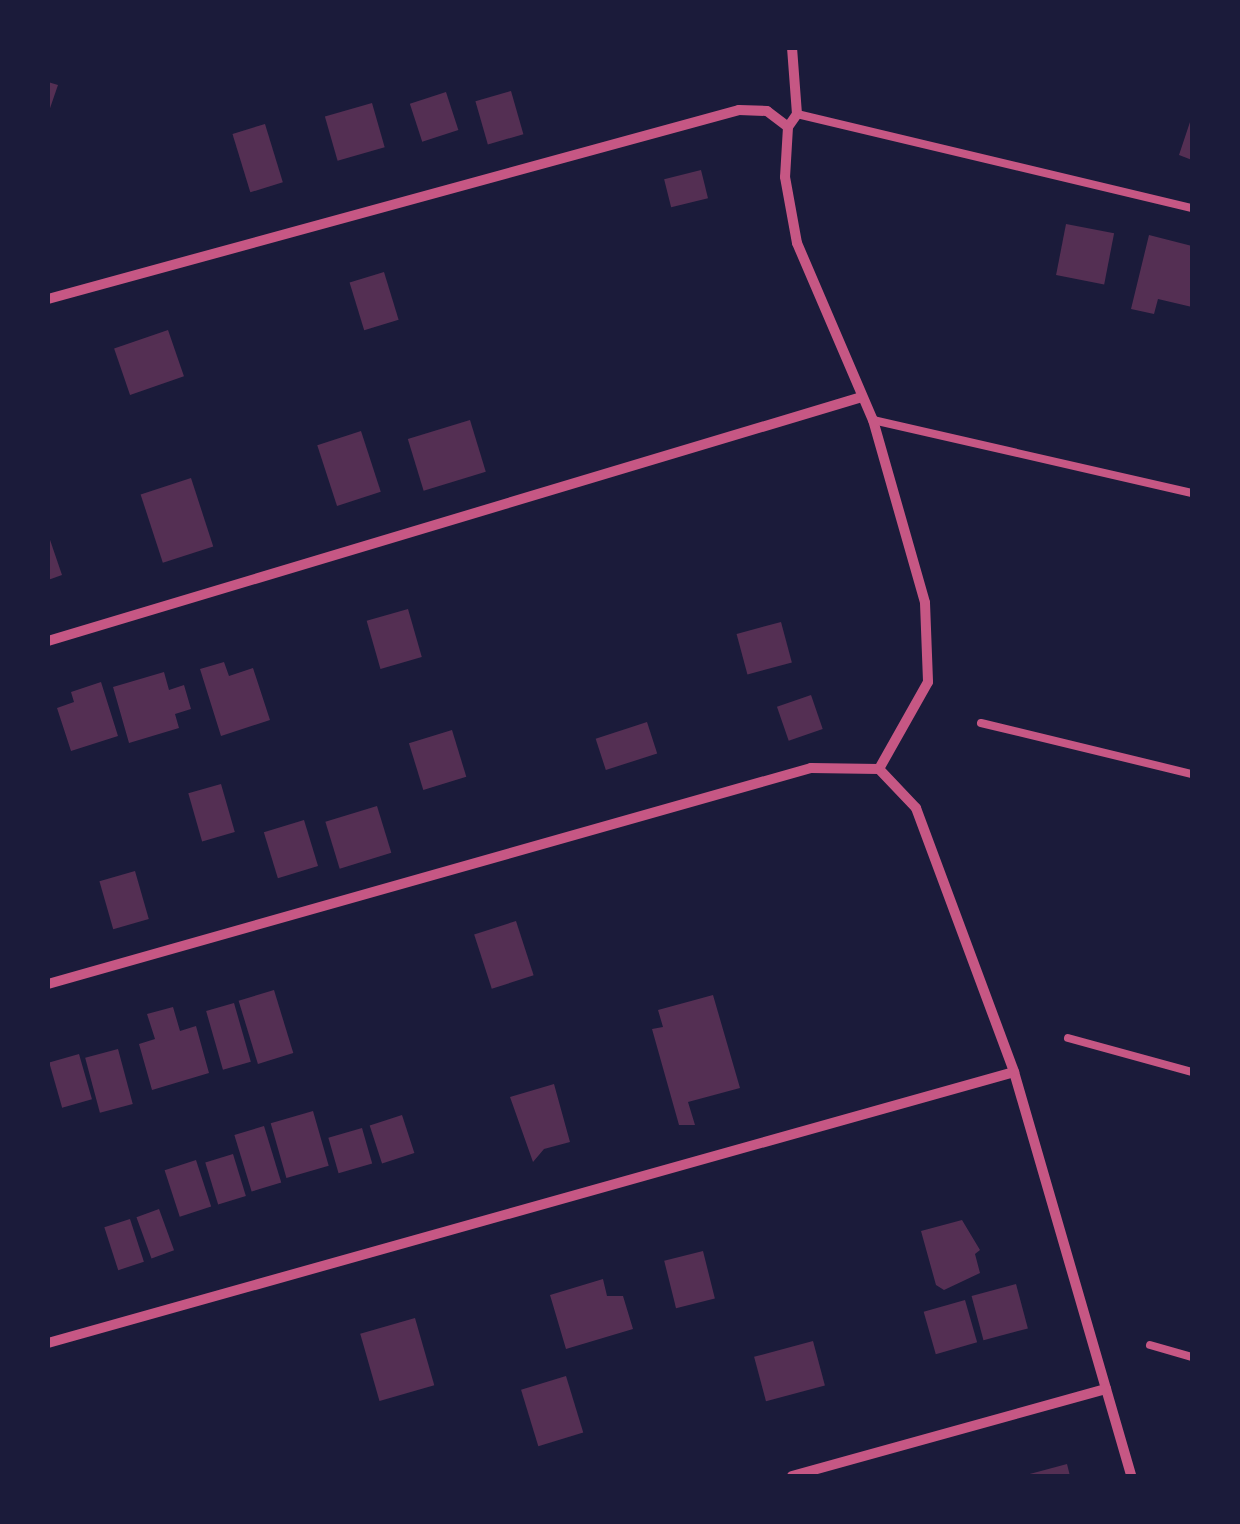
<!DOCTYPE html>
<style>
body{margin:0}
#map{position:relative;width:1240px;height:1524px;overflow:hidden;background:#1b1b3a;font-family:"Fira Sans",sans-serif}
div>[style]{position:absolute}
.building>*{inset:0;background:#542f53;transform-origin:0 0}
.service>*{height:8px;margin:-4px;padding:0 4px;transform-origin:4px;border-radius:4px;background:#c65784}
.minor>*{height:10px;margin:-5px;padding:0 5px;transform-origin:5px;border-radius:5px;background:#c65784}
span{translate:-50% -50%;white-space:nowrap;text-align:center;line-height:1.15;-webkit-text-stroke:10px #1b1b3a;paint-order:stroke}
.frame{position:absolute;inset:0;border:50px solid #1b1b3a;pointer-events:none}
</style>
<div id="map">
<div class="building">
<i style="clip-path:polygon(48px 82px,58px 85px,48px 114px)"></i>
<i style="left:511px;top:91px;width:45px;height:37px;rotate:74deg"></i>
<i style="left:446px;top:92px;width:40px;height:38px;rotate:72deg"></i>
<i style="left:372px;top:103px;width:46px;height:49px;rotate:74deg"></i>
<i style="clip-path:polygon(1192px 116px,1192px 160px,1179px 155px)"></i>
<i style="left:265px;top:124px;width:61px;height:34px;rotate:73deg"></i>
<i style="left:701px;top:170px;width:29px;height:38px;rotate:76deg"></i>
<i style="left:1066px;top:224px;width:49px;height:52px;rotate:11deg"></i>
<i style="clip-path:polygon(1149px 235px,1192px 246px,1192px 307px,1158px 299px,1154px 314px,1131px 309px)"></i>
<i style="left:384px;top:272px;width:50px;height:36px;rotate:73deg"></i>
<i style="left:168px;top:330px;width:49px;height:57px;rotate:71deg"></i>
<i style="left:470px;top:420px;width:54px;height:65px;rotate:73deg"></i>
<i style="left:361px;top:431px;width:64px;height:46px;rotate:72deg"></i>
<i style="left:191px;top:478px;width:72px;height:53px;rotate:72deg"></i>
<i style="clip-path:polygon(48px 534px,62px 575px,48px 580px)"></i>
<i style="left:408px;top:609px;width:50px;height:43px;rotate:74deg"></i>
<i style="left:781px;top:622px;width:42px;height:46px;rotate:75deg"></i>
<i style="clip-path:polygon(224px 662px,229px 676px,253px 668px,270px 720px,221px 736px,200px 669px)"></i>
<i style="clip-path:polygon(164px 672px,169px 690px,184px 685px,191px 709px,175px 714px,179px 728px,129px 743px,113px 687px)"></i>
<i style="clip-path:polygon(101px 682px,118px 736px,71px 751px,57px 708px,74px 702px,71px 692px)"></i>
<i style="left:811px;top:695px;width:36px;height:36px;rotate:71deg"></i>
<i style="left:647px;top:722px;width:33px;height:54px;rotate:72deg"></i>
<i style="left:452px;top:730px;width:49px;height:45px;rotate:73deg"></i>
<i style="left:221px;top:784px;width:50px;height:34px;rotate:74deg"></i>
<i style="left:377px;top:806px;width:49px;height:54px;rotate:73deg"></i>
<i style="left:304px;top:820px;width:48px;height:42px;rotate:73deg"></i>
<i style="left:135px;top:871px;width:50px;height:37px;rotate:74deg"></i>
<i style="left:516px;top:921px;width:57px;height:44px;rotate:72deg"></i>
<i style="left:274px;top:990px;width:66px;height:37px;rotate:73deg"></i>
<i style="clip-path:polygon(713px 995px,740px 1088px,688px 1102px,695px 1125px,679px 1125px,652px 1029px,663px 1027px,658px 1010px)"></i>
<i style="left:234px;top:1003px;width:61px;height:29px;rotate:74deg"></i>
<i style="clip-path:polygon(173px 1007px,180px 1031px,196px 1026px,209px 1073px,152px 1090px,139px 1044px,155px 1039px,147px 1014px)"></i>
<i style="left:118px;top:1049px;width:57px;height:34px;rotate:75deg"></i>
<i style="left:79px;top:1054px;width:47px;height:31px;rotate:74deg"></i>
<i style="clip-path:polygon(554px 1084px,570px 1142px,544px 1149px,533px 1162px,510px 1097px)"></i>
<i style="left:313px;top:1111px;width:57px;height:44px;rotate:74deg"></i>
<i style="left:402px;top:1115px;width:40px;height:34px;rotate:72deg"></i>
<i style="left:264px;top:1126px;width:59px;height:31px;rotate:73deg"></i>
<i style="left:362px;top:1128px;width:37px;height:35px;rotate:74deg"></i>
<i style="left:233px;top:1154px;width:44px;height:29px;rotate:73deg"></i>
<i style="left:196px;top:1160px;width:49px;height:33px;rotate:72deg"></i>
<i style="left:159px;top:1209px;width:44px;height:24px;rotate:70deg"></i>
<i style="left:130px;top:1219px;width:45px;height:27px;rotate:72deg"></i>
<i style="clip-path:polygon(962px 1220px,980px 1250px,975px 1254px,980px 1273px,944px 1290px,936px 1285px,921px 1231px)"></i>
<i style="left:703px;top:1251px;width:49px;height:40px;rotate:76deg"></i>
<i style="clip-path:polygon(603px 1279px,607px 1296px,623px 1296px,633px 1329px,566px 1349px,550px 1295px)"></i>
<i style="left:1016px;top:1284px;width:46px;height:46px;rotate:75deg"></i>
<i style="left:965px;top:1300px;width:44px;height:43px;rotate:74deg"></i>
<i style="left:415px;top:1318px;width:70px;height:57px;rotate:74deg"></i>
<i style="left:813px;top:1341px;width:46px;height:61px;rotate:75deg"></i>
<i style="left:566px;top:1376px;width:59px;height:47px;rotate:73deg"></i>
<i style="clip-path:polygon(1067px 1464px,1070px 1476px,1026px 1476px,1026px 1475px)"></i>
</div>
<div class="service">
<i style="left:797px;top:114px;width:406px;rotate:13.4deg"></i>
<i style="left:873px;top:420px;width:327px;rotate:12.9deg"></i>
<i style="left:981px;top:723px;width:217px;rotate:13.6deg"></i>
<i style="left:1068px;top:1038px;width:129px;rotate:15.3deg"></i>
<i style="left:1150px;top:1345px;width:44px;rotate:15.9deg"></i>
</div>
<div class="minor">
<i style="left:788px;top:127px;width:16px;rotate:-55deg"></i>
<i style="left:797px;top:114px;width:66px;rotate:-94.3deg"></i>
<i style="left:48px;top:299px;width:716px;rotate:-15.3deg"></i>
<i style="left:739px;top:110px;width:28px;rotate:2deg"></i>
<i style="left:767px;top:111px;width:26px;rotate:37deg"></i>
<i style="left:788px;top:127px;width:50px;rotate:93.4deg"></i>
<i style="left:785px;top:177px;width:67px;rotate:79.7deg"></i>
<i style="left:797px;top:243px;width:193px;rotate:66.8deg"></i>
<i style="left:873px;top:420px;width:190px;rotate:74.1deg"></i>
<i style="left:925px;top:603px;width:79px;rotate:87.8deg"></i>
<i style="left:928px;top:682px;width:100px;rotate:119.4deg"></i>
<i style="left:48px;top:641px;width:850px;rotate:-16.69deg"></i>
<i style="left:879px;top:769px;width:54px;rotate:46.5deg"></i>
<i style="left:916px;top:808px;width:282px;rotate:69.6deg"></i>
<i style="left:1014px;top:1072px;width:421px;rotate:73.8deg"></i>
<i style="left:48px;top:984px;width:793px;rotate:-15.81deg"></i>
<i style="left:811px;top:768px;width:68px;rotate:0.8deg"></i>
<i style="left:48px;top:1343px;width:1003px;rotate:-15.67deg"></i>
<i style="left:792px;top:1476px;width:326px;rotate:-15.5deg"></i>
</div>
<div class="frame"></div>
</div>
